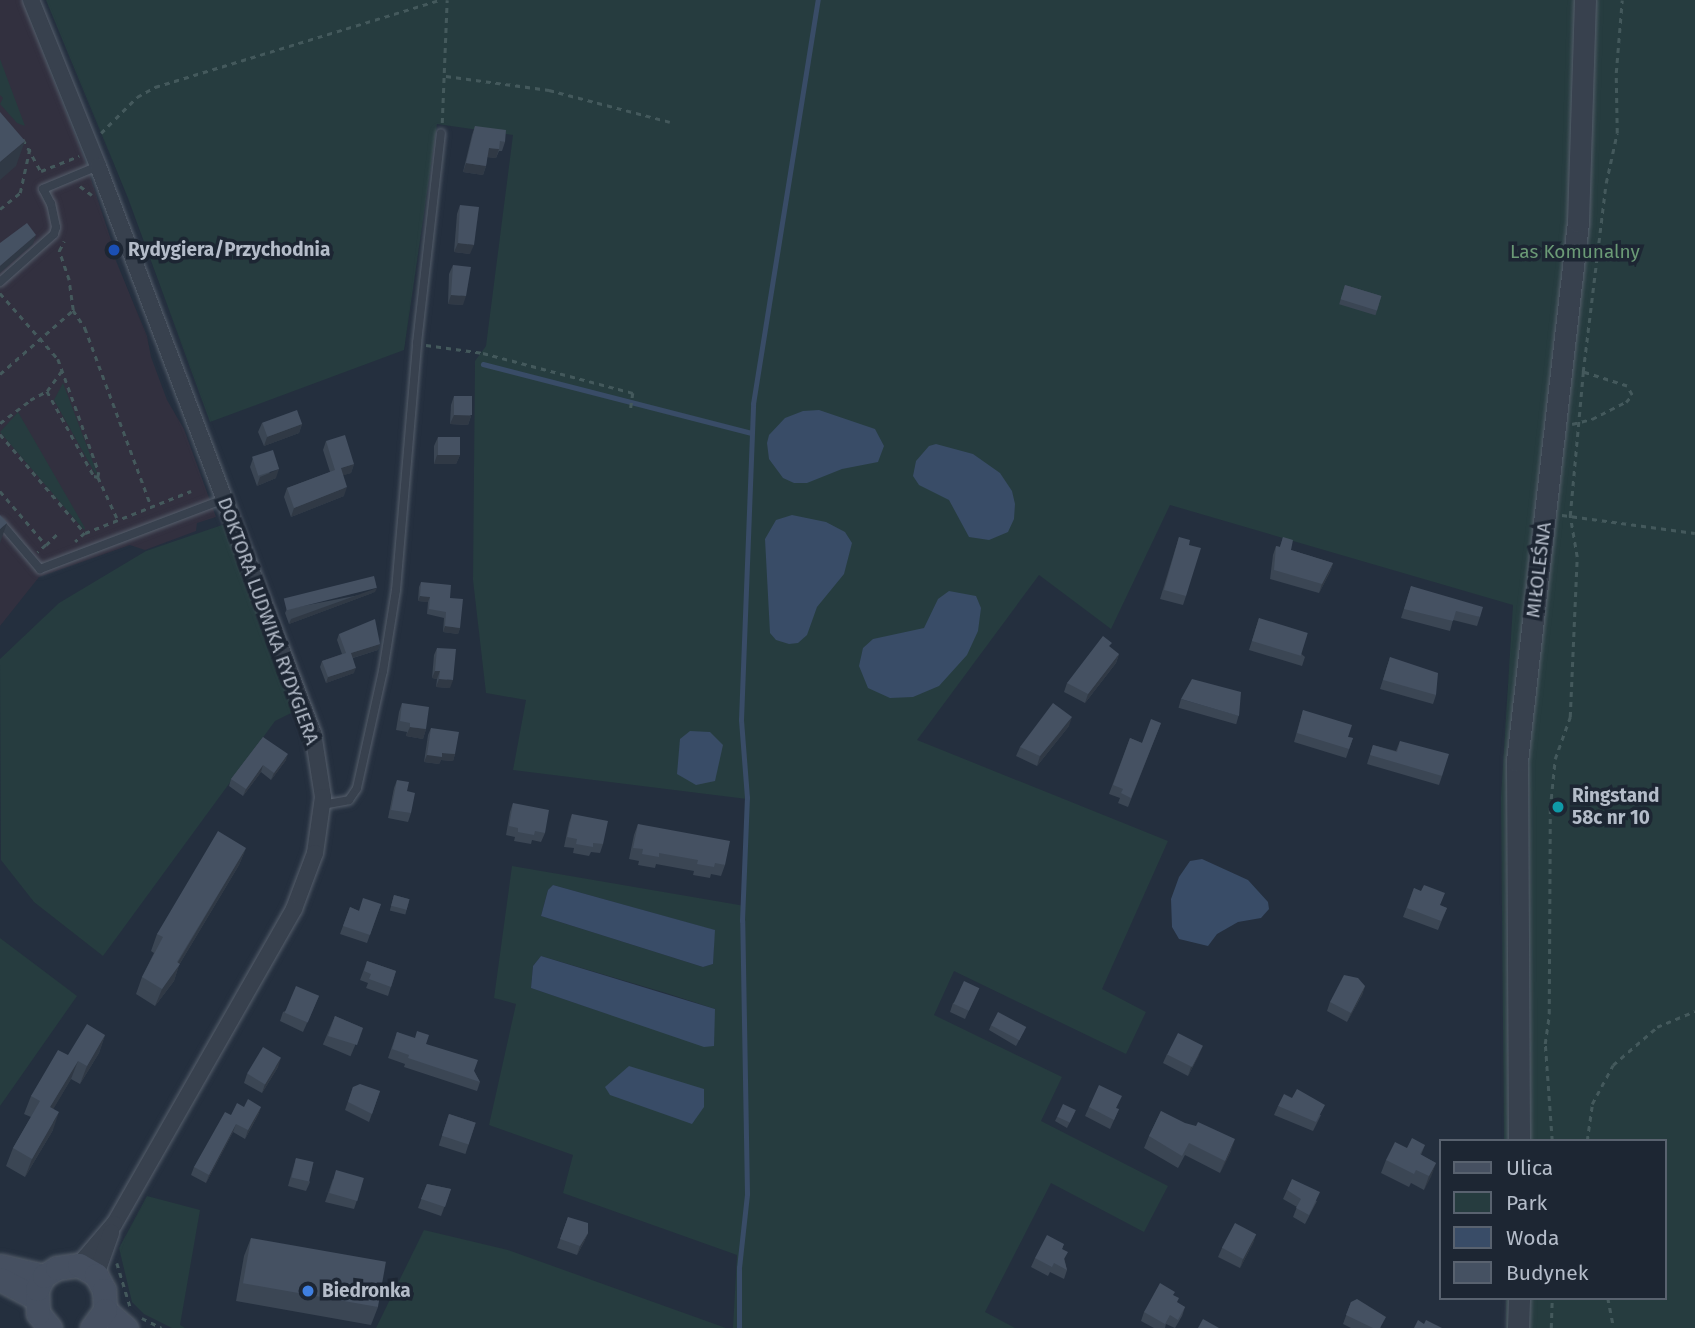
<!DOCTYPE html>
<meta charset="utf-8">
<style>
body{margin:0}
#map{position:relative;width:1695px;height:1328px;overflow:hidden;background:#242f3e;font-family:"Fira Sans",sans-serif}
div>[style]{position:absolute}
.medical>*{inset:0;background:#32303f}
.green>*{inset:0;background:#263c3f}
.water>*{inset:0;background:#394c67}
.stream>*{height:4.5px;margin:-2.25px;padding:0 2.25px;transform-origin:2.25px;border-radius:2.25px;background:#394c67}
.path>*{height:2.5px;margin-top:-1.25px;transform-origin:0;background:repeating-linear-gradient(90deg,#44595c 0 5px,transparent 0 10px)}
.roads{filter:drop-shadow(0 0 2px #565f6c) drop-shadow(0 0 2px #565f6c)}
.service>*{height:8px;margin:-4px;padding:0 4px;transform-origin:4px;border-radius:4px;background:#38414e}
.minor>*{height:16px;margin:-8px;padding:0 8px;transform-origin:8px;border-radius:8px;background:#38414e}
.tertiary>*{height:21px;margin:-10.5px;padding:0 10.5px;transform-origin:10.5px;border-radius:10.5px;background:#38414e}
.secondary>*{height:23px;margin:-11.5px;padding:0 11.5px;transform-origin:11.5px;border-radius:11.5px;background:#465061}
.wall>*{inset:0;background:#3b4654;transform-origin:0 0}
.shaded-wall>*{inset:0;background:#303945}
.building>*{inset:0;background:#455162;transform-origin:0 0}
.dots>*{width:19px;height:19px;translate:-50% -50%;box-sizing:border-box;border:4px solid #1d2633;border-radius:50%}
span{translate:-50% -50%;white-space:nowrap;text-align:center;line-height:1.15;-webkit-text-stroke:7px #1d2633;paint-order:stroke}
.poi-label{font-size:19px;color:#b4bcc9;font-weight:700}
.left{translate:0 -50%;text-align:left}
.park-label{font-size:19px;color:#6b9a76}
.street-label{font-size:19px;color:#b4bcc9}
.legend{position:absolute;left:1439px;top:1139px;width:228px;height:161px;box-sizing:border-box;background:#1d2633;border:2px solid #59626f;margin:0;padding:9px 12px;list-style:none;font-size:21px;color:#b4bcc9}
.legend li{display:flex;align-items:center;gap:14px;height:35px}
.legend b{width:35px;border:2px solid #59626f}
</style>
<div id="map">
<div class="medical">
<i style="clip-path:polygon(0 0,22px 0,84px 158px,112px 243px,109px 244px,147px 336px,151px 357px,167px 400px,184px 429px,216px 517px,197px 523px,196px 531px,145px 550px,130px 545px,39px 577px,0 626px)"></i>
</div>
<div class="green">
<i style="clip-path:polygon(evenodd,46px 0,1695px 0,1695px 1328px,1506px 1328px,1506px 1298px,1665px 1298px,1665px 1141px,1504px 1141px,1501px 797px,1513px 605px,1170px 505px,1111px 629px,1039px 575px,917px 740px,1168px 841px,1102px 989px,1146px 1012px,1126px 1054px,954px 971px,934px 1015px,1062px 1077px,1041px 1121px,1168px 1186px,1144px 1232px,1051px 1183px,985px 1312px,1015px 1328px,733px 1328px,737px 1255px,563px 1193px,573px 1155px,489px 1125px,516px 1004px,494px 998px,512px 866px,745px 906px,747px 799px,513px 770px,526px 700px,486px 693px,473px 580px,475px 361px,486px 346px,513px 135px,437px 124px,404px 350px,210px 422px,128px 198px,46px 0,553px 885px,714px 930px,713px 964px,703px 967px,541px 916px,548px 890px,553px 885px,46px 0,541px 956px,666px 993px,715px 1009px,608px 1014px,531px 988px,533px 966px,541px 956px)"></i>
<i style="clip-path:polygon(0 59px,25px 126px,17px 123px,0 104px,3px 98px,0 95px)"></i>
<i style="clip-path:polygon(63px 383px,97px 473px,96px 475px,54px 400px)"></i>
<i style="clip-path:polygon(18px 412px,85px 528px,84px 530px,0 432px)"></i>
<i style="clip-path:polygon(225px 524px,295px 711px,275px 721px,103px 956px,34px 902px,1px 860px,0 659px,59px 603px,146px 551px)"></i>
<i style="clip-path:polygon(0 938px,77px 996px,0 1106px)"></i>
<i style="clip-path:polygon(147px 1196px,200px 1210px,180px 1325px,185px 1328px,172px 1328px,144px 1314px,132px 1302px,119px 1248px)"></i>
<i style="clip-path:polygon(424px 1230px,508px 1250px,726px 1328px,376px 1328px)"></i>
</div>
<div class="water">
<i style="clip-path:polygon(819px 410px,875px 429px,884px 446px,878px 462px,842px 469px,807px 483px,794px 483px,783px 478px,769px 459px,767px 443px,769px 435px,785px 418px,803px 411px)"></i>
<i style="clip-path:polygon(936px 444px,973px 454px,1000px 473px,1012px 491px,1015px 504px,1014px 519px,1008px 532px,989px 540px,969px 537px,949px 500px,919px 485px,913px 476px,916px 461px,929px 446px)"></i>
<i style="clip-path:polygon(792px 515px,826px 522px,845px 532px,852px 543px,844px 574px,817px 607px,807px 635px,798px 643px,789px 644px,776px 640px,770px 633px,765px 539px,776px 520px)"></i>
<i style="clip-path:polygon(949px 591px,976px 596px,981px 608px,978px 631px,967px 655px,939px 686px,913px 697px,890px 698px,868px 688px,859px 666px,863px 648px,873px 639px,924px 628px,938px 599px)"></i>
<i style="clip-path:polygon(690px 731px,710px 732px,723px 745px,715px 781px,696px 785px,677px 774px,680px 739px)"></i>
<i style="clip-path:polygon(1202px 859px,1248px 880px,1268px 902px,1269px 909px,1261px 918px,1238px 922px,1217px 934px,1208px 946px,1179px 939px,1172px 927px,1171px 899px,1179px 877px,1190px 861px)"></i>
<i style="clip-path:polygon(553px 885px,715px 930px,713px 964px,703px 967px,541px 916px,548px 890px)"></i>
<i style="clip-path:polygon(541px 956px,715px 1009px,714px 1046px,704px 1047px,531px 988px,533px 966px)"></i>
<i style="clip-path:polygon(629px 1066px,704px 1089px,704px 1107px,692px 1124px,610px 1095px,605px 1087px)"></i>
</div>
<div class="stream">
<i style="left:483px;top:364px;width:277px;rotate:14.4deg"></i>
<i style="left:739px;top:1328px;width:60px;rotate:-90deg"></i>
<i style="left:739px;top:1268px;width:74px;rotate:-83.8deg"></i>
<i style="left:747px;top:1194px;width:273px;rotate:-91deg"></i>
<i style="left:742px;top:921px;width:123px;rotate:-87.7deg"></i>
<i style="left:747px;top:798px;width:78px;rotate:-94.4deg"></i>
<i style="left:741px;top:720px;width:316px;rotate:-87.8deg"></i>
<i style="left:753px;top:404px;width:409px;rotate:-80.9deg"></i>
</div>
<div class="path">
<i style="left:446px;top:76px;width:104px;rotate:7.7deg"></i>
<i style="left:549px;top:90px;width:125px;rotate:14.8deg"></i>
<i style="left:442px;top:123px;width:123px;rotate:-87.7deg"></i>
<i style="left:101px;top:133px;width:51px;rotate:-45deg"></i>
<i style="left:137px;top:97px;width:21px;rotate:-29deg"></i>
<i style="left:155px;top:87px;width:297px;rotate:-17deg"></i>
<i style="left:23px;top:139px;width:37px;rotate:61deg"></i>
<i style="left:41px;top:171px;width:41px;rotate:-21.5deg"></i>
<i style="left:80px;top:186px;width:15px;rotate:37deg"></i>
<i style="left:0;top:209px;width:26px;rotate:-39deg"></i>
<i style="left:20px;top:193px;width:47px;rotate:-77.7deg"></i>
<i style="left:0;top:293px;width:88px;rotate:48.7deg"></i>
<i style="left:58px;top:359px;width:120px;rotate:70.1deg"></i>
<i style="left:99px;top:472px;width:5px;rotate:101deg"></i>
<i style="left:98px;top:477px;width:45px;rotate:65.1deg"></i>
<i style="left:73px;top:310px;width:22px;rotate:56deg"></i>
<i style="left:85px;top:328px;width:189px;rotate:69.6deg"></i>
<i style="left:426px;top:345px;width:58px;rotate:8deg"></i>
<i style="left:483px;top:353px;width:155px;rotate:14.9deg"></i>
<i style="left:633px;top:393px;width:15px;rotate:98deg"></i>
<i style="left:0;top:374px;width:97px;rotate:-41.2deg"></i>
<i style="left:73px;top:310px;width:30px;rotate:-98deg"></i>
<i style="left:69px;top:280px;width:31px;rotate:-109deg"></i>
<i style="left:59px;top:251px;width:11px;rotate:-63deg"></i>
<i style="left:47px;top:391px;width:97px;rotate:61.1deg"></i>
<i style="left:94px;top:476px;width:4px;rotate:14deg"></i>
<i style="left:0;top:423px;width:38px;rotate:-37deg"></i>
<i style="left:30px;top:400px;width:19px;rotate:-28deg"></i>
<i style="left:47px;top:391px;width:26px;rotate:-54deg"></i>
<i style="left:1572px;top:424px;width:21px;rotate:-14deg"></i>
<i style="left:1592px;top:419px;width:38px;rotate:-27deg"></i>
<i style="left:1626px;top:402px;width:9px;rotate:-49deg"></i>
<i style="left:1632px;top:395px;width:10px;rotate:-119deg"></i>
<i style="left:1627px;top:386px;width:46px;rotate:-162.3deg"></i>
<i style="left:0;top:434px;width:130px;rotate:49.4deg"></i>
<i style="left:85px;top:533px;width:13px;rotate:138deg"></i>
<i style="left:0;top:491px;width:71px;rotate:49.6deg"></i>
<i style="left:46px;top:545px;width:11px;rotate:139deg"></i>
<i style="left:1562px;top:515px;width:134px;rotate:7.7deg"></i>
<i style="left:85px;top:533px;width:114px;rotate:-21.6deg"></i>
<i style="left:46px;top:545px;width:18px;rotate:-45deg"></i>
<i style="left:1552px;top:1141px;width:97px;rotate:-94.1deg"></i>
<i style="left:1545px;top:1044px;width:30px;rotate:-82deg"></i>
<i style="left:1549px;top:1014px;width:205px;rotate:-89.7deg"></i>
<i style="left:1550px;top:809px;width:50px;rotate:-84.3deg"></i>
<i style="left:1555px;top:759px;width:45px;rotate:-70.3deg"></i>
<i style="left:1570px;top:717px;width:160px;rotate:-87.5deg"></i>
<i style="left:1577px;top:557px;width:42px;rotate:-99.7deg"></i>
<i style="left:1570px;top:516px;width:145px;rotate:-84.8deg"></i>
<i style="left:1583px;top:372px;width:190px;rotate:-83.1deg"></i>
<i style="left:1606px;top:183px;width:51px;rotate:-77.6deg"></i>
<i style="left:1617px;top:133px;width:60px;rotate:-91deg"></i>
<i style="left:1616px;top:73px;width:73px;rotate:-85.3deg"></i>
<i style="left:1587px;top:1141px;width:37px;rotate:-82deg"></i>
<i style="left:1592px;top:1104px;width:44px;rotate:-61.7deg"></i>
<i style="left:1613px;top:1065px;width:58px;rotate:-40.8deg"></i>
<i style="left:1657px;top:1027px;width:41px;rotate:-22.8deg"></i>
<i style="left:117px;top:1263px;width:45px;rotate:73.2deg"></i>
<i style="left:1608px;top:1298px;width:31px;rotate:79deg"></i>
<i style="left:142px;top:1318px;width:22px;rotate:27deg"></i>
<i style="left:1551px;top:1328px;width:30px;rotate:-88deg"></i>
</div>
<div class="roads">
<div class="service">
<i style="left:0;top:282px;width:72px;rotate:-41.6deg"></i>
<i style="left:54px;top:234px;width:7px;rotate:-74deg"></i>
<i style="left:56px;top:227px;width:24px;rotate:-102deg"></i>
<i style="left:51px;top:204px;width:17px;rotate:-118deg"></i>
<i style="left:43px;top:189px;width:60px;rotate:-22.7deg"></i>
<i style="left:0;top:522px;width:62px;rotate:49.6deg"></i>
<i style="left:40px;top:569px;width:195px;rotate:-20.8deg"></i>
<i style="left:322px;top:805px;width:27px;rotate:-10deg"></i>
<i style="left:349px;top:800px;width:14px;rotate:-56deg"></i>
<i style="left:357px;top:788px;width:120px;rotate:-77.5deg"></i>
<i style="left:383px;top:671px;width:82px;rotate:-80.9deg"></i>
<i style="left:396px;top:590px;width:248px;rotate:-85.1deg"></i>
<i style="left:417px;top:343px;width:211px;rotate:-83.5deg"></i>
</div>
<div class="minor">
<i style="left:31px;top:0;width:179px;rotate:68deg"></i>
<i style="left:98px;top:166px;width:606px;rotate:69.23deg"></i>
<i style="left:313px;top:733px;width:65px;rotate:81.1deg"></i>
<i style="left:323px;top:797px;width:57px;rotate:98.1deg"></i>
<i style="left:315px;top:853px;width:60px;rotate:110.6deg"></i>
<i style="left:294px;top:909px;width:363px;rotate:119.7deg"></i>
<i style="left:114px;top:1224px;width:54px;rotate:130.5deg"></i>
<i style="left:96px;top:1275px;width:45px;rotate:-70.3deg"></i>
</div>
<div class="tertiary">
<i style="left:1519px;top:1141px;width:380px;rotate:-90.3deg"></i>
<i style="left:1517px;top:761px;width:542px;rotate:-83.54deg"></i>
<i style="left:1578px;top:222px;width:222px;rotate:-88.2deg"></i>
<i style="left:1518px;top:1328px;width:30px;rotate:-88deg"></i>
</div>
<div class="secondary">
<i style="left:0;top:1266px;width:45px;rotate:12.8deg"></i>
<i style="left:0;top:1279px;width:40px;rotate:28deg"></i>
<i style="left:105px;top:1310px;width:28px;rotate:41deg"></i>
<i style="left:50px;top:1328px;width:19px;rotate:-129deg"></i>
<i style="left:38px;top:1313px;width:24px;rotate:-92deg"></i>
<i style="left:37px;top:1289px;width:15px;rotate:-62deg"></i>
<i style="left:44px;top:1276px;width:15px;rotate:-32deg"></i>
<i style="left:57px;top:1268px;width:22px;rotate:-8deg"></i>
<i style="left:79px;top:1265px;width:20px;rotate:30deg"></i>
<i style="left:96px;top:1275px;width:17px;rotate:62deg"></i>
<i style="left:104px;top:1290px;width:20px;rotate:87deg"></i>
<i style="left:105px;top:1310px;width:22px;rotate:126deg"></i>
</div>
</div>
<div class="wall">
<i style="clip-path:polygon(475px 126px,505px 142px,502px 151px,499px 151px,496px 158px,487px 157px,486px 166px,483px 175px,463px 172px,472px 135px)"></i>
<i style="clip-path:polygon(460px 205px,470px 254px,454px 252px,457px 214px)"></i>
<i style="clip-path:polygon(453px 265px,463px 305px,448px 304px,449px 274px)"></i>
<i style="left:1345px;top:285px;width:38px;height:20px;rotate:17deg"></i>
<i style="clip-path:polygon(454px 396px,471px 416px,468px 425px,450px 424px,451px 405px)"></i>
<i style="clip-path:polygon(262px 423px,302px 424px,299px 433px,264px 446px,258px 432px)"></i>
<i style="clip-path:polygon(438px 437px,460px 455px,456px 464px,434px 464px,434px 446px)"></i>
<i style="clip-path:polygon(326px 441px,354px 464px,351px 473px,343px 475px,344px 496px,291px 517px,284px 497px,287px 488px,330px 472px,323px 450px)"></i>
<i style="clip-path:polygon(253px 458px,276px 478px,257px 486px,250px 467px)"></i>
<i style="clip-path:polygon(1179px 537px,1189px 545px,1186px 596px,1183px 605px,1160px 599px)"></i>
<i style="clip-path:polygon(1283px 537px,1291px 550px,1333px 563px,1330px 572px,1319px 593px,1270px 579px,1273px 555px,1276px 546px,1280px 547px)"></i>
<i style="clip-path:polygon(421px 582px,450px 598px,460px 628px,458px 634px,443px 632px,444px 618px,427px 614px,428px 602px,418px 601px,419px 587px)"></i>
<i style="clip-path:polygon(1411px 586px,1480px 617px,1477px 626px,1453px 620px,1450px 631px,1401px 618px)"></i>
<i style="clip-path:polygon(375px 592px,289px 624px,285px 613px,287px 609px)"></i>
<i style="clip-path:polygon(1259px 618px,1305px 657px,1302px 666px,1249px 650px)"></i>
<i style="clip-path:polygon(339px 634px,380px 644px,378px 650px,353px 658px,354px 673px,326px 683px,320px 667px,322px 661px,342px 654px,337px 640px)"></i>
<i style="clip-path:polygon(437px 648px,450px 688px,436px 687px,437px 679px,432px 678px,434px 655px)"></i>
<i style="clip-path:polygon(1119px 654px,1116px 663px,1085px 703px,1064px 692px,1067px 683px)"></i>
<i style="clip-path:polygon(1390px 657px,1436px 695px,1433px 704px,1380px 689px)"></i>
<i style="left:1181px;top:699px;width:60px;height:9px;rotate:16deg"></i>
<i style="clip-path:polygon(402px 703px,426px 729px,423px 739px,406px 736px,407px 732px,396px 730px,399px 712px)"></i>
<i style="clip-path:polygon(1303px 710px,1348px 737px,1353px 738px,1346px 758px,1294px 742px)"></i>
<i style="clip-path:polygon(1161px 723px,1128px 807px,1118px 803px,1120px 798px,1109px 794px,1130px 738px,1142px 743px)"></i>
<i style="clip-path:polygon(1069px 726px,1037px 766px,1016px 756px,1020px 747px)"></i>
<i style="clip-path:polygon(431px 728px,455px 754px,453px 761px,441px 760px,439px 764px,424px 762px,428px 735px)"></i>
<i style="clip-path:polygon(263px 737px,286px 760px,271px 780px,261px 772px,243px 796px,229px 786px,231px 779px)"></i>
<i style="clip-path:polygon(1400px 741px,1442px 776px,1439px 785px,1367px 764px,1373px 745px,1396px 751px)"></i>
<i style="clip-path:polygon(397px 780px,407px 791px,411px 813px,408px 822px,388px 818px,394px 788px)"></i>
<i style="clip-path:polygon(513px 803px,545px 833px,541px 842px,532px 840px,531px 844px,514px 841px,515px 837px,506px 835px,510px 812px)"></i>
<i style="clip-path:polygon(572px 814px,603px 844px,600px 853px,591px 852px,589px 856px,573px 853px,574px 848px,564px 847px,569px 823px)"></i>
<i style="clip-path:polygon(638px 824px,725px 865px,721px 876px,711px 874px,710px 878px,693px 875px,694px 871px,656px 864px,655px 868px,638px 865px,639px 861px,629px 859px,634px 835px)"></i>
<i style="clip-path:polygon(246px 848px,239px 865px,179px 965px,174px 981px,155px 1006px,136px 994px,142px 977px,154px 953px,151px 951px,157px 934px)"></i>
<i style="clip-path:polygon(1414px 888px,1441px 906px,1447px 908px,1438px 930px,1403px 917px)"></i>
<i style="left:394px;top:895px;width:16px;height:16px;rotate:15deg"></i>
<i style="clip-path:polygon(381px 904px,367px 943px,340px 934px,350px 907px,359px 911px)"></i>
<i style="clip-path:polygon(367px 961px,396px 971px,388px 996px,366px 988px,368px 983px,360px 980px)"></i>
<i style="clip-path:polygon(1365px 986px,1362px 995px,1347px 1022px,1327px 1011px,1330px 1002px)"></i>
<i style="clip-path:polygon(979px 988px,965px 1019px,950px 1012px,953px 1003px)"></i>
<i style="clip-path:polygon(319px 996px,303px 1032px,280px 1021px,283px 1012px)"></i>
<i style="left:335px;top:1016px;width:30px;height:31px;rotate:23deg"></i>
<i style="clip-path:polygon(991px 1025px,1024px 1031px,1016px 1046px,989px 1030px)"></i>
<i style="clip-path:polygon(397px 1032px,426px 1044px,474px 1071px,480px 1082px,477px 1091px,404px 1067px,405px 1064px,388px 1058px)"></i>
<i style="clip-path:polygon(105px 1035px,99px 1053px,80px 1084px,71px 1079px,53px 1109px,53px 1130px,25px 1177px,6px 1166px,13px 1148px,31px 1117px,24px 1114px,31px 1096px,68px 1055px)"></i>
<i style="clip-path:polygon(1167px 1054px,1199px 1055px,1188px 1076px,1163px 1063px)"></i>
<i style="clip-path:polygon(278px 1067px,262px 1093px,244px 1083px,247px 1074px)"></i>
<i style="clip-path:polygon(353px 1087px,380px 1091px,369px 1122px,345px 1110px)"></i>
<i style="clip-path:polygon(1278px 1106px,1321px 1115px,1313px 1131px,1274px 1115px)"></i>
<i style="clip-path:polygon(244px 1107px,261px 1107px,258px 1115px,245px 1139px,233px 1132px,206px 1183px,191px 1175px,194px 1167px)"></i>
<i style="clip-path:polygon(1089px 1107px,1119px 1109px,1110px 1129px,1085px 1116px)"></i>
<i style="clip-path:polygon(1076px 1110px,1067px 1128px,1055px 1121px,1057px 1117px)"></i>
<i style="clip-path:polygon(1161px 1111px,1231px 1151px,1220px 1173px,1185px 1155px,1178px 1168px,1144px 1148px,1149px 1136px)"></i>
<i style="left:449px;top:1114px;width:28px;height:33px;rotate:18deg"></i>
<i style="clip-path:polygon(1425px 1145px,1421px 1155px,1436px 1163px,1424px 1190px,1411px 1183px,1409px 1187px,1381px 1173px,1386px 1160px,1407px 1148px)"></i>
<i style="clip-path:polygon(296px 1158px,310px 1182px,306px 1191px,288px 1186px)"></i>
<i style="clip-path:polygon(333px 1179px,357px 1200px,354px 1209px,325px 1202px)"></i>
<i style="clip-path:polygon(427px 1184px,451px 1189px,441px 1216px,418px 1208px)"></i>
<i style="clip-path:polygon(1287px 1190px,1317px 1201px,1305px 1224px,1293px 1217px,1297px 1207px,1283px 1199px)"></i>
<i style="clip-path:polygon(568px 1217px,588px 1233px,584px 1242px,577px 1255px,557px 1248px)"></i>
<i style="clip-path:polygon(1256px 1234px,1253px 1243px,1240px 1268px,1218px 1257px,1222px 1248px)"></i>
<i style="clip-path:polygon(251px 1238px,378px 1307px,371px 1325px,236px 1301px,244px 1256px)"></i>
<i style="clip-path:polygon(1064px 1244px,1062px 1249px,1067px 1270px,1064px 1279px,1050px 1272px,1048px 1276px,1031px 1267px,1035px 1258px)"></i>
<i style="clip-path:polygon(1173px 1295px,1177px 1303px,1185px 1307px,1182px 1316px,1175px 1328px,1166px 1324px,1165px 1328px,1154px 1328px,1141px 1321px,1144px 1312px)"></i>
<i style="clip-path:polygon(1351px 1302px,1381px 1328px,1351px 1328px,1343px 1324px)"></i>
</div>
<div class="shaded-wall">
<i style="clip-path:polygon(25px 141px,16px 166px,0 180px,0 162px)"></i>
<i style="clip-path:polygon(489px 148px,499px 149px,496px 158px,485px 157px)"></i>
<i style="clip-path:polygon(466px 163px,486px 166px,483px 175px,463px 172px)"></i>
<i style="clip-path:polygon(36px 235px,33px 244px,0 273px,0 266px)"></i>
<i style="clip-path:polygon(458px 243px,474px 245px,470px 254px,454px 252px)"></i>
<i style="clip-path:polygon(451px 295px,466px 296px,463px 305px,448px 304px)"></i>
<i style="clip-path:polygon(454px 415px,471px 416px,468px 425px,450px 424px)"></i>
<i style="clip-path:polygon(302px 424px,299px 433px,264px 446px,267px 437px)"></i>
<i style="clip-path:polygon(437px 455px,460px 455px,456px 464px,434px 464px)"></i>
<i style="clip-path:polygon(354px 464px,351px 473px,338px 477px,341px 468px)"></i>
<i style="clip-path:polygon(279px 469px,276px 478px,257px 486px,260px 477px)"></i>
<i style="clip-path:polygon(347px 487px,344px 496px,291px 517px,294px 508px)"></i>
<i style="clip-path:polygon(7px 523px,0 543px,0 529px)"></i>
<i style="clip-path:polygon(1333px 563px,1330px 572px,1319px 593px,1322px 584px)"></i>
<i style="clip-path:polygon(377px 588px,375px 592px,289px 624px,291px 619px)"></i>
<i style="clip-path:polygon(420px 596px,430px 597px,428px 602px,418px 601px)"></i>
<i style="clip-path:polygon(445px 626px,460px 628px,458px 634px,443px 632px)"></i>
<i style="clip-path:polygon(380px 644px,378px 650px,349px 659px,351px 653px)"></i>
<i style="clip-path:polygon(1119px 654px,1116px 663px,1085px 703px,1088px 694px)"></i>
<i style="clip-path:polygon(356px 668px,354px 673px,326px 683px,328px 677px)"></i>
<i style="clip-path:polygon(435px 671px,440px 671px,437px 679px,432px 678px)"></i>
<i style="clip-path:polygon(439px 679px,453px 680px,450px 688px,436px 687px)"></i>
<i style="clip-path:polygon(1072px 717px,1069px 726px,1037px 766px,1040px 756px)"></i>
<i style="clip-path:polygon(410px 727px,426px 729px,423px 739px,406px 736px)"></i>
<i style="clip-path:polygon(442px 753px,455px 754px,453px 761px,441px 760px,439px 764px,424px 762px,427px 755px)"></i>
<i style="clip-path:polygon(288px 754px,286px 760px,271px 780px,274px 773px)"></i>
<i style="clip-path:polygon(263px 765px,261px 772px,243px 796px,246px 789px)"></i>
<i style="clip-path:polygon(246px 848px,239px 865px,179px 965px,174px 981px,155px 1006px,162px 989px)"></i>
<i style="clip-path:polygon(1365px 986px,1362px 995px,1347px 1022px,1351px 1013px)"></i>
<i style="clip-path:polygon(105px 1035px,99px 1053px,80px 1084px,87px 1066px)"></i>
<i style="clip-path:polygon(1203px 1046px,1199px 1055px,1188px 1076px,1191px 1067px)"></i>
<i style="clip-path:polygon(281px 1058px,278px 1067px,262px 1093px,265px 1084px)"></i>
<i style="clip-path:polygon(78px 1061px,71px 1079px,44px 1125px,50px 1107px)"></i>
<i style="clip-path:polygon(261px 1107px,258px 1115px,245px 1139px,248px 1130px)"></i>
<i style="clip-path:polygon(59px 1112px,53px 1130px,25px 1177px,32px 1159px)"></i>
<i style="clip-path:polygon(236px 1124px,233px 1132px,206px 1183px,209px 1175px)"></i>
<i style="clip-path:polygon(1235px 1139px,1231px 1151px,1220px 1173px,1225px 1161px)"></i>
<i style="clip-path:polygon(1436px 1163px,1431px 1177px,1424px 1190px,1429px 1176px)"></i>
<i style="clip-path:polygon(588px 1233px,584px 1242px,577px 1255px,580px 1246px)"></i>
<i style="clip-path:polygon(1256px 1234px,1253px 1243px,1240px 1268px,1243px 1259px)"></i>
</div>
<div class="building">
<i style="clip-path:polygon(0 112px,25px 141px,0 162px)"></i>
<i style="clip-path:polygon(475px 126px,506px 130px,505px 142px,500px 141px,499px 149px,489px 148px,486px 166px,466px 163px)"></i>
<i style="clip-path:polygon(460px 205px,479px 207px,474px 245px,458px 243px)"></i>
<i style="clip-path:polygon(27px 223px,36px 235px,0 266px,0 243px)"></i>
<i style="clip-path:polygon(453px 265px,471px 267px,466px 296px,451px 295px)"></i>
<i style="left:1345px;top:285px;width:38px;height:15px;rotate:17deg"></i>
<i style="left:454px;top:396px;width:18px;height:19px"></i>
<i style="left:297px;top:410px;width:15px;height:37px;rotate:70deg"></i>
<i style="clip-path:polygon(345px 435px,354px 464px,341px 468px,347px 487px,294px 508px,287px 488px,335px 470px,326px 441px)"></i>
<i style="left:438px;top:437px;width:22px;height:18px"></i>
<i style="left:273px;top:450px;width:20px;height:22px;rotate:72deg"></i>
<i style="clip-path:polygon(0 515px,7px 523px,0 529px)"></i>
<i style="clip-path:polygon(1179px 537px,1190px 540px,1189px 545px,1201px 548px,1186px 596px,1164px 590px)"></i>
<i style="clip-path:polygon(1283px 537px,1293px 540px,1291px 550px,1333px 563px,1322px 584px,1274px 570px,1276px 546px,1280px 547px)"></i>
<i style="left:374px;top:576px;width:12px;height:93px;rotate:76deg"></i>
<i style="clip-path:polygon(421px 582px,451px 585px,450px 598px,463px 599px,460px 628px,445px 626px,446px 612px,429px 609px,430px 597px,420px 596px)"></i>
<i style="clip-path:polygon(1411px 586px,1483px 607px,1480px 617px,1456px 611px,1453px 621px,1404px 609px)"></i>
<i style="left:1259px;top:618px;width:51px;height:24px;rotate:17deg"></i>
<i style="clip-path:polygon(375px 619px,380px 644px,351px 653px,356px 668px,328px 677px,322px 661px,346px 653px,339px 634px)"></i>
<i style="clip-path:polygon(1103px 636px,1112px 643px,1109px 646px,1119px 654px,1088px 694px,1067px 683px)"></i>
<i style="clip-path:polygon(437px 648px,456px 649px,453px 680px,439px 679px,440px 671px,435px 671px)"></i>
<i style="clip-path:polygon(1390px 657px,1438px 673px,1436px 695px,1383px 680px)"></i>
<i style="clip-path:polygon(1192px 679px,1241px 692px,1239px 716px,1181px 699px)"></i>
<i style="clip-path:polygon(402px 703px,429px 707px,426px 729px,410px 727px,410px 723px,400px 721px)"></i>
<i style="clip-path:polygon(1053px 703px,1072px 717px,1040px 756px,1020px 747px)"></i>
<i style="clip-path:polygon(1303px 710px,1352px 725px,1348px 737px,1353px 738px,1349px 749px,1297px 733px)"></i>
<i style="clip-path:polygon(1151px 719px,1161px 723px,1131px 798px,1121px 793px,1123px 789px,1113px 785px,1130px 738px,1142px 743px)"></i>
<i style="clip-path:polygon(431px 728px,459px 732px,455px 754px,442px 753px,442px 757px,427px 755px)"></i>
<i style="clip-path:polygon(263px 737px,288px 754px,274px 773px,263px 765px,246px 789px,231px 779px)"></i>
<i style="clip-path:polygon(1400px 741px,1449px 754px,1442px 776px,1370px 755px,1373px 745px,1397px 752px)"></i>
<i style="clip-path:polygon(397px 780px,409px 782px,407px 791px,415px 793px,411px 813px,391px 810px)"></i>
<i style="clip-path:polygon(513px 803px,549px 810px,545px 833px,535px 831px,534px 835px,518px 832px,518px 828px,509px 826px)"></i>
<i style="clip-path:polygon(572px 814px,608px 821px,603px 844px,593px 843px,593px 847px,576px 844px,577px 839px,567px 837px)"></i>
<i style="clip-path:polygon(638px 824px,730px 841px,725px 865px,715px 863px,714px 867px,697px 864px,698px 860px,659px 853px,659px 857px,642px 854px,643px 849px,633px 848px)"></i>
<i style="clip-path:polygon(218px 831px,246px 848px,177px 962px,180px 964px,162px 989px,142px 977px,163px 937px,157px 934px)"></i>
<i style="clip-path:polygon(1424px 885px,1445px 893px,1440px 905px,1447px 908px,1441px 921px,1407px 908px,1414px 888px,1421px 891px)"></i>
<i style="left:394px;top:895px;width:16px;height:11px;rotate:15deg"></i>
<i style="clip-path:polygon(363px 898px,381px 904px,370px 935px,343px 926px,350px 907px,359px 911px)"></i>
<i style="clip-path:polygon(367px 961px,396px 971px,391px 987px,369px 979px,371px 974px,364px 971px)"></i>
<i style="clip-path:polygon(1344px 975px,1358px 978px,1365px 986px,1351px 1013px,1330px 1002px)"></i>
<i style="left:964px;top:981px;width:17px;height:25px;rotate:25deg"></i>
<i style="left:296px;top:986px;width:25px;height:29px;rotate:23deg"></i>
<i style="left:998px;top:1012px;width:32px;height:15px;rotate:28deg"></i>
<i style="clip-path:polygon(335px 1016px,363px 1028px,357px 1045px,328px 1036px)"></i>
<i style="clip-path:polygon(87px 1024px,105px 1035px,87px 1066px,78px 1061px,50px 1107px,59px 1112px,32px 1159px,13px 1148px,40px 1101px,31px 1096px,58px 1050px,68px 1055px)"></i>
<i style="clip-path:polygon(417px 1031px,429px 1035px,426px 1044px,478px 1060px,474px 1071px,480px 1082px,408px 1058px,409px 1055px,392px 1049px,397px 1032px,415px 1038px)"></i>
<i style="left:1178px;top:1033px;width:28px;height:24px;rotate:27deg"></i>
<i style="left:263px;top:1047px;width:21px;height:31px;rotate:31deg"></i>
<i style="clip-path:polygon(360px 1084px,380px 1091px,372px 1114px,348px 1102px,353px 1087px)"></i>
<i style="clip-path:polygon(1099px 1085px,1122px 1096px,1116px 1108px,1119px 1109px,1114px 1120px,1089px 1107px)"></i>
<i style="clip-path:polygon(1297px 1089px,1325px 1105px,1316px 1122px,1278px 1106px,1284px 1094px,1292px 1098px)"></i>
<i style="clip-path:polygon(248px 1099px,261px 1107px,248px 1130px,236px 1124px,209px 1175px,194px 1167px,225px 1112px,231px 1115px,237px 1103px,244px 1107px)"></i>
<i style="left:1063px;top:1104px;width:14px;height:14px;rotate:25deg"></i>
<i style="clip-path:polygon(1161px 1111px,1185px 1123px,1196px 1126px,1198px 1122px,1235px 1139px,1225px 1161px,1189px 1143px,1182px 1156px,1149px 1136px)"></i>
<i style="left:449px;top:1114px;width:28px;height:23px;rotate:18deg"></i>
<i style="clip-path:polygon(1412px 1138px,1425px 1145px,1420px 1154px,1436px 1163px,1429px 1176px,1416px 1170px,1414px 1174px,1386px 1160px,1395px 1142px,1407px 1148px)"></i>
<i style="left:296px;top:1158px;width:18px;height:20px;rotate:13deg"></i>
<i style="left:336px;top:1170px;width:29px;height:24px;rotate:16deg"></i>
<i style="clip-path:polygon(1292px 1179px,1320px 1192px,1309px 1215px,1296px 1208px,1301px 1199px,1287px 1190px)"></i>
<i style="clip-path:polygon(427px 1184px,451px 1189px,445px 1207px,421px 1199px)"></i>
<i style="clip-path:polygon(568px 1217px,588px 1223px,588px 1233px,580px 1246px,560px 1239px)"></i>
<i style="left:1235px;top:1223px;width:24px;height:28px;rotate:28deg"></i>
<i style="clip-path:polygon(1047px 1235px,1064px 1244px,1062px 1249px,1068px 1252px,1064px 1259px,1067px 1270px,1054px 1263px,1052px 1267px,1035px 1258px)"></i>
<i style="left:251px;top:1238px;width:137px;height:46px;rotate:10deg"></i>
<i style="clip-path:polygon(1160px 1283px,1175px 1292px,1173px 1295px,1179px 1298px,1177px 1302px,1185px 1307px,1178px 1320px,1170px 1315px,1165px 1324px,1144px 1312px)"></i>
<i style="clip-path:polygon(1357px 1299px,1386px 1317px,1380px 1328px,1373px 1328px,1346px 1315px,1351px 1302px)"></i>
<i style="clip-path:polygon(1203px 1319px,1219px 1328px,1198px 1328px)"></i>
<i style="clip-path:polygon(1418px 1320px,1424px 1324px,1426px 1320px,1442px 1328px,1414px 1328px)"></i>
</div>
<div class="dots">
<i style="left:114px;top:250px;background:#1a4fb4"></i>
<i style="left:1558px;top:807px;background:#0f9aa8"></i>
<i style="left:308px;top:1291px;background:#3f7fe0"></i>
</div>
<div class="poi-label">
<span class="left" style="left:128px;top:250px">Rydygiera/Przychodnia</span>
<span class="left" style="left:1572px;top:807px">Ringstand<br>58c nr 10</span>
<span class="left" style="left:322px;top:1291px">Biedronka</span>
</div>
<div class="park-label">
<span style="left:1575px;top:252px">Las Komunalny</span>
</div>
<div class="street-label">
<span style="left:1539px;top:570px;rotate:-83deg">MIŁOLEŚNA</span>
<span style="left:268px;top:621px;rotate:70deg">DOKTORA LUDWIKA RYDYGIERA</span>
</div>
<ul class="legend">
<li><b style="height:9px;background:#465061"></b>Ulica</li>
<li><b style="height:19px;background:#263c3f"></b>Park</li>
<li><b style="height:19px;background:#394c67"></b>Woda</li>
<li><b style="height:19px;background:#455162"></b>Budynek</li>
</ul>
</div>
